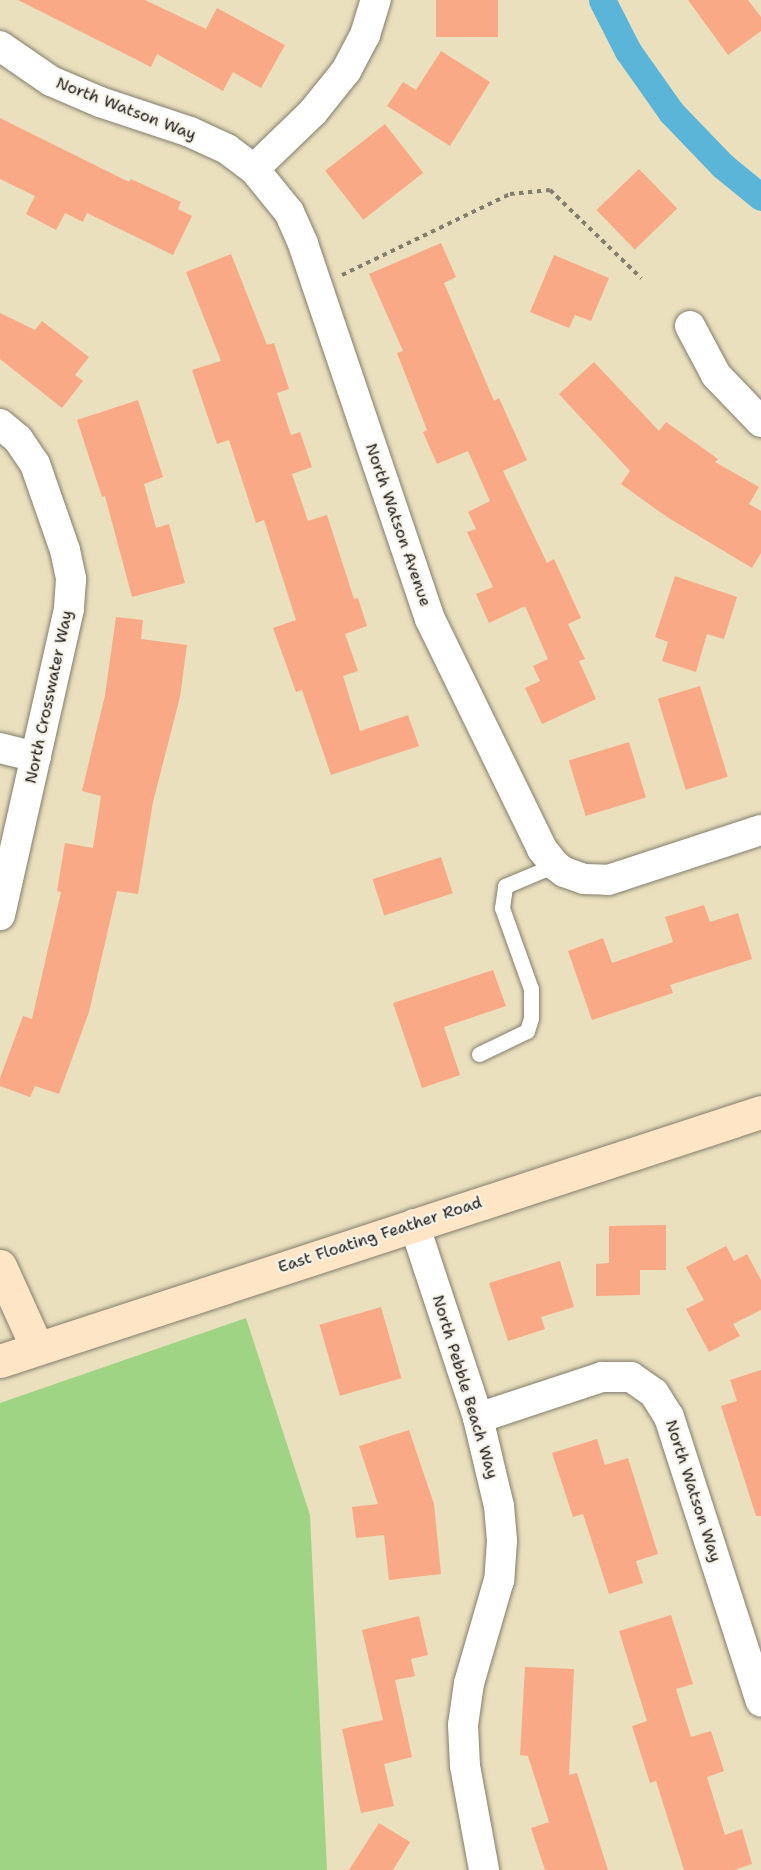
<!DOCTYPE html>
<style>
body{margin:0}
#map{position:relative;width:761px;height:1870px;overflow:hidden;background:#eae0be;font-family:"Shantell Sans",sans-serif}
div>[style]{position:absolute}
.green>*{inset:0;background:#9fd484}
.canal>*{height:27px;margin:-13.5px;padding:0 13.5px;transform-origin:13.5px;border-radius:13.5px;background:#5ab5d8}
.building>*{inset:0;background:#f9a985;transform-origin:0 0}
.path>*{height:4px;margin-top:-2px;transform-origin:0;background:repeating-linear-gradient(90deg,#837e6d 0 4.5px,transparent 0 9px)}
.roads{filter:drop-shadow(0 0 2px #837e6d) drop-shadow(0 0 2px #837e6d)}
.lane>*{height:15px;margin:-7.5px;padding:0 7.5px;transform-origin:7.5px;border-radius:7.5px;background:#fff}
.street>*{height:30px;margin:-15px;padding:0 15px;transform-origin:15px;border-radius:15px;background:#fff}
.secondary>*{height:33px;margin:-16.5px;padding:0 16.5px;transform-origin:16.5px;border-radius:16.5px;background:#fde5c5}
span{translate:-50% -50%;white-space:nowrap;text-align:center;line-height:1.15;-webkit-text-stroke:4.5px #f7f3e8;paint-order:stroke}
.street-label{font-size:16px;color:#1c1c1c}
</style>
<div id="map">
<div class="green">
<i style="clip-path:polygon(246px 1318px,310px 1515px,327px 1870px,0 1870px,0 1403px)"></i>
</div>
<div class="canal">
<i style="left:602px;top:0;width:57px;rotate:63deg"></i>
<i style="left:628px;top:51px;width:75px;rotate:54.8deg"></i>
<i style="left:671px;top:112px;width:75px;rotate:46.1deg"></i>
<i style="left:723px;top:166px;width:49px;rotate:39.2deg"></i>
</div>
<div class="building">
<i style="clip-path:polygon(18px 0,145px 0,206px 29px,217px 8px,285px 45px,261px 88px,233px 72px,223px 91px,157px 54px,151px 67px)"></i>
<i style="left:436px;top:0;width:62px;height:37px"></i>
<i style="clip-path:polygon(688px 0,748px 0,761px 17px,761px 31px,728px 55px)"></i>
<i style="clip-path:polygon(441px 51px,490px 82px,450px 146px,387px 106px,403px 82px,416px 90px)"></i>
<i style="clip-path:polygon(0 118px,129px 182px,131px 179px,181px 202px,178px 209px,192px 216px,173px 255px,87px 213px,83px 222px,65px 213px,56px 230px,26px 214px,35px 196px,0 179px)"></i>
<i style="left:385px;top:124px;width:62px;height:76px;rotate:52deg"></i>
<i style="left:639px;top:169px;width:55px;height:59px;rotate:46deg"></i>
<i style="clip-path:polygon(441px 243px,456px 277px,444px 283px,494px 401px,499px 398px,527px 460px,503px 471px,547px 563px,554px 559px,581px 618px,568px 624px,585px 659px,579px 661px,596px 699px,542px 724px,525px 688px,540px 681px,533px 666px,548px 659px,525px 606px,489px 623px,476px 594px,493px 587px,467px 532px,476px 529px,468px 512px,490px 501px,468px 451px,437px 464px,423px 432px,427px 430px,397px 353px,403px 351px,369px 274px)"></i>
<i style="clip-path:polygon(231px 254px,267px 345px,274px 343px,289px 389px,277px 393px,291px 435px,300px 432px,312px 467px,292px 474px,308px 521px,327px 515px,354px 599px,358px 598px,367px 626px,345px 634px,358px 671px,343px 676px,360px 731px,408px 715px,419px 746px,331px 775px,302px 690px,296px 692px,273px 628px,296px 620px,264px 520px,256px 523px,229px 440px,217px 444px,192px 370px,221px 361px,186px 272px)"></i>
<i style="clip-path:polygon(554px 255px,609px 278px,591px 321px,575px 315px,569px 328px,530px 312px)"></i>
<i style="clip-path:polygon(0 313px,35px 330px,42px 321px,89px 357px,75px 375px,83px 381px,62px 408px,0 359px)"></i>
<i style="clip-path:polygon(594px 362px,659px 431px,666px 422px,718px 459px,715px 462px,759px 487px,749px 504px,761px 511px,761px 553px,752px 568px,667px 517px,621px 484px,630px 471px,559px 394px)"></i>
<i style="clip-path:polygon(138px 400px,163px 477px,144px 484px,156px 528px,169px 524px,185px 583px,132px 597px,105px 496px,102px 497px,77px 420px)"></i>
<i style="clip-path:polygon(675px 576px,737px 597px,724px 639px,707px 634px,696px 672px,662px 661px,668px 642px,655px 637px)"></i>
<i style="clip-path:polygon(116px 617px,143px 620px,141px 639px,187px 645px,180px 697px,153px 802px,138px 894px,117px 891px,89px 1012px,59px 1094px,35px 1086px,30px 1097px,0 1086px,0 1078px,23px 1016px,32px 1019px,61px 892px,57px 891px,65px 843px,93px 848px,101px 796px,82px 791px,105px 695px)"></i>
<i style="left:700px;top:686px;width:95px;height:44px;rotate:73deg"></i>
<i style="left:629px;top:742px;width:58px;height:63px;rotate:73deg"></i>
<i style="left:441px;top:857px;width:38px;height:72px;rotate:72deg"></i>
<i style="clip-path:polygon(704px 905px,710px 922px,738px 913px,752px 959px,670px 985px,673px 993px,592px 1020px,568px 951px,603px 938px,612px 963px,673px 942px,665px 917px)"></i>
<i style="clip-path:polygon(493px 970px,506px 1006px,444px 1027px,460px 1075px,422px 1088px,393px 1003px)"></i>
<i style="clip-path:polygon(666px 1225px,666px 1270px,640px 1270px,640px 1295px,596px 1296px,596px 1264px,609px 1263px,609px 1226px)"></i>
<i style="clip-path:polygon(726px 1246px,734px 1261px,747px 1254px,761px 1280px,761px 1310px,733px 1324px,740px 1336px,709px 1352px,686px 1309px,704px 1300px,686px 1267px)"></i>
<i style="clip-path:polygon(560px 1261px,574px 1307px,541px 1317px,545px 1329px,508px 1341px,489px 1283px)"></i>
<i style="left:381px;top:1307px;width:74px;height:64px;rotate:74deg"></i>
<i style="clip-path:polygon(761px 1370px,761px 1516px,756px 1516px,721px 1406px,737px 1401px,730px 1380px)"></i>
<i style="clip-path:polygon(409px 1430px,434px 1504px,441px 1574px,389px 1580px,384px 1535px,356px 1538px,352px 1507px,378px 1504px,359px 1446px)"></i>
<i style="clip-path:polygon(597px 1439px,605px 1465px,628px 1458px,658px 1554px,636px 1561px,643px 1583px,609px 1594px,583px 1514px,573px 1517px,552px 1453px)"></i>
<i style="clip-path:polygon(671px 1615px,693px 1684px,676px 1689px,691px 1737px,711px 1731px,724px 1771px,707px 1777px,725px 1835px,742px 1829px,752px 1864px,734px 1870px,684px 1870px,656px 1781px,650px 1783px,632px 1726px,647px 1721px,619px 1631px)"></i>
<i style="clip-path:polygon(419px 1616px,428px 1655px,411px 1659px,415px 1676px,395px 1680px,412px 1757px,384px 1764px,394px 1806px,361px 1813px,342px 1729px,383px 1720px,362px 1630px)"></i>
<i style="clip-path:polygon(525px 1667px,574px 1669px,569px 1775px,577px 1773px,608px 1870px,545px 1870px,531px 1828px,549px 1822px,528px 1756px,520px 1755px)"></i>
<i style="clip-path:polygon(379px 1823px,410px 1842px,393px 1870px,349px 1870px)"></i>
</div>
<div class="path">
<i style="left:342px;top:275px;width:187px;rotate:-25.7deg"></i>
<i style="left:510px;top:194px;width:40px;rotate:-5.7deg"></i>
<i style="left:550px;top:190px;width:127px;rotate:44deg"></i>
</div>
<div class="roads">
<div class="lane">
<i style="left:479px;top:1054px;width:53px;rotate:-25.6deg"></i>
<i style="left:527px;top:1031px;width:14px;rotate:-73deg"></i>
<i style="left:531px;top:1018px;width:29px;rotate:-90deg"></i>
<i style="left:531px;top:989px;width:86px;rotate:-109.7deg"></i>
<i style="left:502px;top:908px;width:22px;rotate:-82deg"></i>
<i style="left:505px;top:886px;width:54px;rotate:-22.8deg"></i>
</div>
<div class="street">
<i style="left:0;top:46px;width:62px;rotate:34.5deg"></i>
<i style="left:51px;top:81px;width:53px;rotate:23.2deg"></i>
<i style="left:100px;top:102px;width:95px;rotate:18.4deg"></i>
<i style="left:190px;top:132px;width:41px;rotate:24.7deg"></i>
<i style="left:227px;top:149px;width:34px;rotate:37deg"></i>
<i style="left:254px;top:169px;width:55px;rotate:50.9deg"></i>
<i style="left:289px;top:212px;width:35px;rotate:66deg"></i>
<i style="left:303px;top:244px;width:396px;rotate:71.3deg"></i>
<i style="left:430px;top:619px;width:256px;rotate:64deg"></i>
<i style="left:542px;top:849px;width:21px;rotate:51deg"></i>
<i style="left:555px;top:865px;width:11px;rotate:38deg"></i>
<i style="left:564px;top:872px;width:21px;rotate:19deg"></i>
<i style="left:584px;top:879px;width:24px;rotate:2deg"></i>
<i style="left:608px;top:880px;width:161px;rotate:-18.1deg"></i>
<i style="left:254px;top:169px;width:82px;rotate:-44deg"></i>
<i style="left:313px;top:112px;width:53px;rotate:-51.2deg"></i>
<i style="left:346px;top:71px;width:41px;rotate:-62.2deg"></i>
<i style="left:365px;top:35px;width:37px;rotate:-73deg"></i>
<i style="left:690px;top:326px;width:55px;rotate:62deg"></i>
<i style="left:716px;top:375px;width:65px;rotate:46.2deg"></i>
<i style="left:0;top:424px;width:23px;rotate:40deg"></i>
<i style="left:18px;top:439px;width:30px;rotate:56deg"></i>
<i style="left:35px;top:464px;width:91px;rotate:70.8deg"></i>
<i style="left:65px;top:550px;width:30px;rotate:78deg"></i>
<i style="left:71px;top:579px;width:30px;rotate:94deg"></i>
<i style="left:69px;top:609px;width:314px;rotate:102.7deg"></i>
<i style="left:0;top:748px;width:37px;rotate:14deg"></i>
<i style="left:414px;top:1224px;width:204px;rotate:71.7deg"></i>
<i style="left:478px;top:1418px;width:90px;rotate:76.6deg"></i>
<i style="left:499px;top:1506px;width:35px;rotate:85deg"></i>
<i style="left:502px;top:1541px;width:39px;rotate:94deg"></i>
<i style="left:499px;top:1580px;width:107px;rotate:106.2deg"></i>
<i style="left:469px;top:1683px;width:42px;rotate:98.1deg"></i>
<i style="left:463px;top:1725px;width:41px;rotate:87.2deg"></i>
<i style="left:465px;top:1766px;width:106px;rotate:79.6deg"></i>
<i style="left:478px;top:1418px;width:131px;rotate:-18.3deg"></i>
<i style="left:602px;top:1377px;width:29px"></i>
<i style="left:631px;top:1377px;width:28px;rotate:35deg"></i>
<i style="left:654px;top:1393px;width:28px;rotate:58deg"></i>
<i style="left:669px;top:1417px;width:299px;rotate:72.1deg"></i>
</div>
<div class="secondary">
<i style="left:0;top:1266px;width:90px;rotate:65.7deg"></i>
<i style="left:0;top:1361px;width:801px;rotate:-18.12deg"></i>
</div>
</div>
<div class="street-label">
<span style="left:126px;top:109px;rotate:21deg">North Watson Way</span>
<span style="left:398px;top:525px;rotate:71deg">North Watson Avenue</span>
<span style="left:49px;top:697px;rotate:-78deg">North Crosswater Way</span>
<span style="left:380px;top:1235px;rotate:-18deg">East Floating Feather Road</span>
<span style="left:465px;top:1387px;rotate:73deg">North Pebble Beach Way</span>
<span style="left:693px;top:1491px;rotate:72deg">North Watson Way</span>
</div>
</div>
